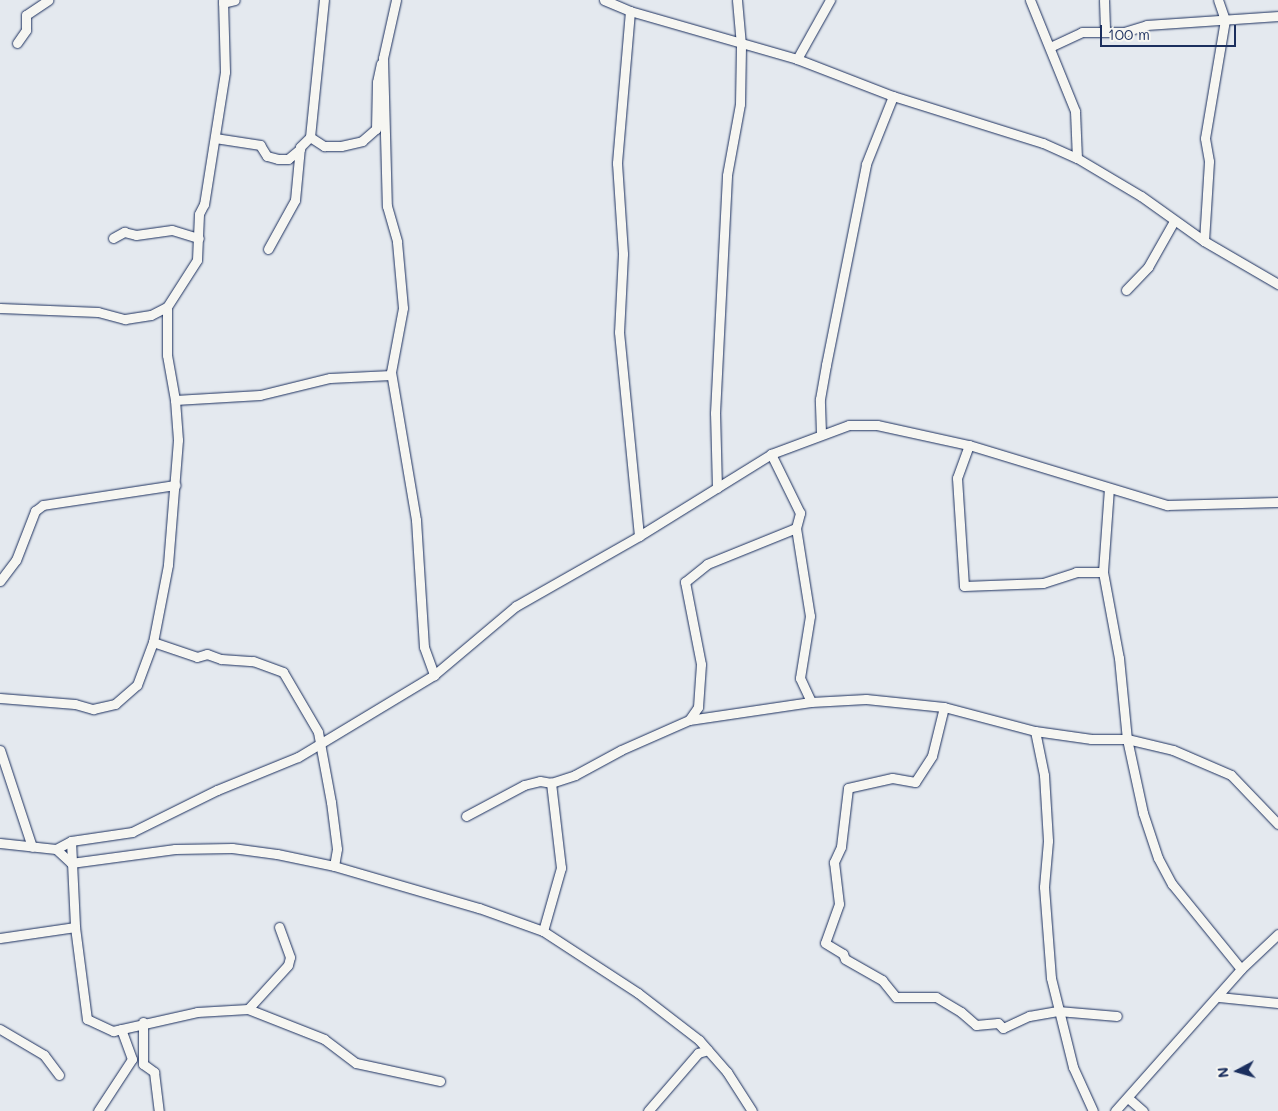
<!DOCTYPE html>
<style>
body{margin:0}
#map{position:relative;width:1278px;height:1111px;overflow:hidden;background:#e4e9ef;font-family:Mali,sans-serif}
div>[style]{position:absolute}
.roads{filter:drop-shadow(0 0 1px #1b2f5e) drop-shadow(0 0 1px #1b2f5e)}
.minor>*{height:9px;margin:-4.5px;padding:0 4.5px;transform-origin:4.5px;border-radius:4.5px;background:#f6f6f2}
span{translate:-50% -50%;white-space:nowrap;text-align:center;line-height:1.15;-webkit-text-stroke:4px #f6f6f2;paint-order:stroke}
.north{position:absolute;left:1213px;top:1046px;width:50px;height:50px;-webkit-text-stroke:4px #f6f6f2;paint-order:stroke;rotate:264deg;font-size:14px;font-weight:700;line-height:20px;text-align:center;color:#1b2f5e}
.north::after{content:'';display:block;margin:auto;width:18px;height:22px;background:#1b2f5e;clip-path:polygon(50% 0,100% 100%,50% 72%,0 100%)}
.scale{position:absolute;left:1100px;top:25px;width:136px;height:22px;box-sizing:border-box;border:2px solid #1b2f5e;border-top:0;padding-left:6px;font-size:15px;line-height:18px;white-space:nowrap;color:#1b2f5e;-webkit-text-stroke:4px #f6f6f2;paint-order:stroke}
</style>
<div id="map">
<div class="roads">
<div class="minor">
<i style="left:223px;top:0;width:72px;rotate:88.4deg"></i>
<i style="left:225px;top:72px;width:134px;rotate:99deg"></i>
<i style="left:204px;top:204px;width:11px;rotate:117deg"></i>
<i style="left:199px;top:214px;width:46px;rotate:92.5deg"></i>
<i style="left:197px;top:260px;width:56px;rotate:122.6deg"></i>
<i style="left:167px;top:307px;width:48px;rotate:90deg"></i>
<i style="left:167px;top:355px;width:46px;rotate:79.9deg"></i>
<i style="left:175px;top:400px;width:40px;rotate:85.7deg"></i>
<i style="left:178px;top:440px;width:125px;rotate:94.6deg"></i>
<i style="left:168px;top:565px;width:78px;rotate:101deg"></i>
<i style="left:153px;top:642px;width:46px;rotate:18.8deg"></i>
<i style="left:197px;top:657px;width:10px;rotate:-17deg"></i>
<i style="left:207px;top:654px;width:15px;rotate:20deg"></i>
<i style="left:221px;top:659px;width:32px;rotate:4deg"></i>
<i style="left:253px;top:661px;width:32px;rotate:20deg"></i>
<i style="left:283px;top:672px;width:69px;rotate:59.7deg"></i>
<i style="left:318px;top:732px;width:71px;rotate:79.5deg"></i>
<i style="left:331px;top:802px;width:47px;rotate:82.7deg"></i>
<i style="left:337px;top:849px;width:17px;rotate:100deg"></i>
<i style="left:396px;top:0;width:59px;rotate:102.6deg"></i>
<i style="left:383px;top:58px;width:148px;rotate:88.5deg"></i>
<i style="left:387px;top:206px;width:37px;rotate:74deg"></i>
<i style="left:397px;top:242px;width:66px;rotate:84.8deg"></i>
<i style="left:403px;top:308px;width:65px;rotate:100.6deg"></i>
<i style="left:391px;top:372px;width:150px;rotate:80.4deg"></i>
<i style="left:416px;top:520px;width:127px;rotate:86.4deg"></i>
<i style="left:424px;top:647px;width:30px;rotate:70deg"></i>
<i style="left:604px;top:0;width:28px;rotate:23deg"></i>
<i style="left:630px;top:11px;width:174px;rotate:16deg"></i>
<i style="left:797px;top:59px;width:103px;rotate:21.1deg"></i>
<i style="left:893px;top:96px;width:157px;rotate:17.4deg"></i>
<i style="left:1043px;top:143px;width:37px;rotate:24deg"></i>
<i style="left:1077px;top:158px;width:74px;rotate:30.7deg"></i>
<i style="left:1141px;top:196px;width:77px;rotate:35.5deg"></i>
<i style="left:1204px;top:241px;width:86px;rotate:30.2deg"></i>
<i style="left:1030px;top:0;width:120px;rotate:67.9deg"></i>
<i style="left:1075px;top:111px;width:47px;rotate:87.6deg"></i>
<i style="left:1104px;top:0;width:32px;rotate:88deg"></i>
<i style="left:223px;top:3px;width:12px;rotate:-14deg"></i>
<i style="left:630px;top:11px;width:153px;rotate:94.9deg"></i>
<i style="left:617px;top:163px;width:91px;rotate:86.2deg"></i>
<i style="left:623px;top:254px;width:78px;rotate:92.9deg"></i>
<i style="left:619px;top:332px;width:205px;rotate:84.4deg"></i>
<i style="left:17px;top:43px;width:16px;rotate:-55deg"></i>
<i style="left:26px;top:30px;width:15px;rotate:-90deg"></i>
<i style="left:26px;top:15px;width:27px;rotate:-34deg"></i>
<i style="left:1050px;top:47px;width:35px;rotate:-25deg"></i>
<i style="left:1082px;top:32px;width:42px"></i>
<i style="left:1124px;top:32px;width:24px;rotate:-17deg"></i>
<i style="left:1147px;top:25px;width:131px;rotate:-3.9deg"></i>
<i style="left:797px;top:59px;width:68px;rotate:-60.8deg"></i>
<i style="left:310px;top:137px;width:17px;rotate:33deg"></i>
<i style="left:324px;top:146px;width:17px"></i>
<i style="left:341px;top:146px;width:22px;rotate:-13deg"></i>
<i style="left:362px;top:141px;width:18px;rotate:-41deg"></i>
<i style="left:376px;top:129px;width:47px;rotate:-88.8deg"></i>
<i style="left:377px;top:82px;width:19px;rotate:-78deg"></i>
<i style="left:310px;top:137px;width:138px;rotate:-84.2deg"></i>
<i style="left:215px;top:138px;width:46px;rotate:8.8deg"></i>
<i style="left:260px;top:145px;width:13px;rotate:58deg"></i>
<i style="left:267px;top:156px;width:11px;rotate:15deg"></i>
<i style="left:278px;top:159px;width:10px"></i>
<i style="left:288px;top:159px;width:16px;rotate:-40deg"></i>
<i style="left:113px;top:238px;width:13px;rotate:-29deg"></i>
<i style="left:124px;top:232px;width:12px;rotate:14deg"></i>
<i style="left:136px;top:235px;width:36px;rotate:-8deg"></i>
<i style="left:172px;top:230px;width:28px;rotate:17deg"></i>
<i style="left:1204px;top:241px;width:80px;rotate:-86.4deg"></i>
<i style="left:1209px;top:161px;width:23px;rotate:-100deg"></i>
<i style="left:1205px;top:138px;width:120px;rotate:-80.4deg"></i>
<i style="left:1225px;top:20px;width:21px;rotate:-109deg"></i>
<i style="left:268px;top:249px;width:56px;rotate:-61.1deg"></i>
<i style="left:295px;top:200px;width:53px;rotate:-84.6deg"></i>
<i style="left:300px;top:147px;width:14px;rotate:-45deg"></i>
<i style="left:1126px;top:290px;width:32px;rotate:-46deg"></i>
<i style="left:1148px;top:267px;width:53px;rotate:-60.5deg"></i>
<i style="left:0;top:308px;width:98px;rotate:2.3deg"></i>
<i style="left:98px;top:312px;width:28px;rotate:15deg"></i>
<i style="left:125px;top:319px;width:26px;rotate:-9deg"></i>
<i style="left:151px;top:315px;width:18px;rotate:-27deg"></i>
<i style="left:175px;top:400px;width:85px;rotate:-3.4deg"></i>
<i style="left:260px;top:395px;width:72px;rotate:-13.7deg"></i>
<i style="left:330px;top:378px;width:61px;rotate:-2.8deg"></i>
<i style="left:821px;top:433px;width:34px;rotate:-92deg"></i>
<i style="left:820px;top:399px;width:35px;rotate:-80deg"></i>
<i style="left:826px;top:365px;width:205px;rotate:-78.7deg"></i>
<i style="left:866px;top:164px;width:73px;rotate:-68.3deg"></i>
<i style="left:969px;top:445px;width:35px;rotate:110deg"></i>
<i style="left:957px;top:478px;width:108px;rotate:86.3deg"></i>
<i style="left:964px;top:586px;width:79px;rotate:-2.2deg"></i>
<i style="left:1043px;top:583px;width:35px;rotate:-18deg"></i>
<i style="left:1076px;top:572px;width:27px"></i>
<i style="left:717px;top:488px;width:75px;rotate:-91.5deg"></i>
<i style="left:715px;top:413px;width:238px;rotate:-87.1deg"></i>
<i style="left:727px;top:175px;width:72px;rotate:-79.6deg"></i>
<i style="left:740px;top:104px;width:59px;rotate:-89deg"></i>
<i style="left:741px;top:45px;width:45px;rotate:-95.1deg"></i>
<i style="left:1109px;top:488px;width:84px;rotate:94.1deg"></i>
<i style="left:1103px;top:572px;width:87px;rotate:79.5deg"></i>
<i style="left:1119px;top:658px;width:81px;rotate:84.4deg"></i>
<i style="left:1127px;top:739px;width:76px;rotate:77.8deg"></i>
<i style="left:1143px;top:813px;width:47px;rotate:71.6deg"></i>
<i style="left:1158px;top:858px;width:30px;rotate:62deg"></i>
<i style="left:1172px;top:884px;width:109px;rotate:50.9deg"></i>
<i style="left:796px;top:528px;width:89px;rotate:81deg"></i>
<i style="left:810px;top:616px;width:63px;rotate:99.2deg"></i>
<i style="left:800px;top:678px;width:26px;rotate:65deg"></i>
<i style="left:0;top:581px;width:26px;rotate:-53deg"></i>
<i style="left:16px;top:560px;width:53px;rotate:-68.8deg"></i>
<i style="left:35px;top:511px;width:10px;rotate:-37deg"></i>
<i style="left:43px;top:505px;width:134px;rotate:-8.6deg"></i>
<i style="left:0;top:698px;width:75px;rotate:4.6deg"></i>
<i style="left:75px;top:704px;width:19px;rotate:16deg"></i>
<i style="left:93px;top:709px;width:23px;rotate:-13deg"></i>
<i style="left:115px;top:704px;width:29px;rotate:-41deg"></i>
<i style="left:137px;top:685px;width:46px;rotate:-69.6deg"></i>
<i style="left:944px;top:707px;width:50px;rotate:103.8deg"></i>
<i style="left:932px;top:756px;width:31px;rotate:123deg"></i>
<i style="left:915px;top:782px;width:23px;rotate:-170deg"></i>
<i style="left:892px;top:778px;width:45px;rotate:167.2deg"></i>
<i style="left:848px;top:788px;width:59px;rotate:96.8deg"></i>
<i style="left:841px;top:847px;width:17px;rotate:115deg"></i>
<i style="left:834px;top:862px;width:42px;rotate:83.2deg"></i>
<i style="left:839px;top:904px;width:41px;rotate:109.7deg"></i>
<i style="left:825px;top:943px;width:21px;rotate:31deg"></i>
<i style="left:843px;top:954px;width:5px;rotate:68deg"></i>
<i style="left:845px;top:959px;width:43px;rotate:29.6deg"></i>
<i style="left:882px;top:980px;width:22px;rotate:51deg"></i>
<i style="left:896px;top:997px;width:40px"></i>
<i style="left:936px;top:997px;width:29px;rotate:31deg"></i>
<i style="left:961px;top:1012px;width:20px;rotate:41deg"></i>
<i style="left:976px;top:1025px;width:22px;rotate:-5deg"></i>
<i style="left:998px;top:1023px;width:7px;rotate:45deg"></i>
<i style="left:1003px;top:1028px;width:29px;rotate:-25deg"></i>
<i style="left:1029px;top:1016px;width:29px;rotate:-10deg"></i>
<i style="left:1058px;top:1011px;width:59px;rotate:4.8deg"></i>
<i style="left:689px;top:720px;width:16px;rotate:-55deg"></i>
<i style="left:698px;top:707px;width:43px;rotate:-86deg"></i>
<i style="left:701px;top:664px;width:84px;rotate:-101deg"></i>
<i style="left:685px;top:582px;width:28px;rotate:-39deg"></i>
<i style="left:707px;top:564px;width:96px;rotate:-22deg"></i>
<i style="left:796px;top:528px;width:16px;rotate:-75deg"></i>
<i style="left:800px;top:513px;width:66px;rotate:-116.2deg"></i>
<i style="left:1035px;top:731px;width:45px;rotate:78.4deg"></i>
<i style="left:1044px;top:775px;width:66px;rotate:86.5deg"></i>
<i style="left:1048px;top:841px;width:46px;rotate:95deg"></i>
<i style="left:1044px;top:887px;width:91px;rotate:85.6deg"></i>
<i style="left:1051px;top:978px;width:92px;rotate:76.1deg"></i>
<i style="left:1073px;top:1067px;width:48px;rotate:65.6deg"></i>
<i style="left:0;top:750px;width:102px;rotate:71.7deg"></i>
<i style="left:466px;top:816px;width:66px;rotate:-28.1deg"></i>
<i style="left:524px;top:785px;width:16px;rotate:-14deg"></i>
<i style="left:540px;top:781px;width:11px;rotate:10deg"></i>
<i style="left:71px;top:841px;width:86px;rotate:87.3deg"></i>
<i style="left:75px;top:927px;width:93px;rotate:82.6deg"></i>
<i style="left:87px;top:1019px;width:29px;rotate:25deg"></i>
<i style="left:113px;top:1031px;width:86px;rotate:-12.7deg"></i>
<i style="left:197px;top:1012px;width:51px;rotate:-3.4deg"></i>
<i style="left:248px;top:1009px;width:82px;rotate:21.5deg"></i>
<i style="left:324px;top:1039px;width:40px;rotate:37deg"></i>
<i style="left:356px;top:1063px;width:86px;rotate:12.1deg"></i>
<i style="left:0;top:843px;width:56px;rotate:6.1deg"></i>
<i style="left:56px;top:849px;width:17px;rotate:-28deg"></i>
<i style="left:71px;top:841px;width:62px;rotate:-8.4deg"></i>
<i style="left:132px;top:832px;width:95px;rotate:-26.3deg"></i>
<i style="left:217px;top:790px;width:87px;rotate:-22.2deg"></i>
<i style="left:298px;top:757px;width:159px;rotate:-31.1deg"></i>
<i style="left:434px;top:675px;width:107px;rotate:-40.1deg"></i>
<i style="left:516px;top:606px;width:142px;rotate:-29.6deg"></i>
<i style="left:639px;top:536px;width:155px;rotate:-31.8deg"></i>
<i style="left:771px;top:454px;width:83px;rotate:-20.4deg"></i>
<i style="left:849px;top:425px;width:28px"></i>
<i style="left:877px;top:425px;width:94px;rotate:12.3deg"></i>
<i style="left:969px;top:445px;width:207px;rotate:16.9deg"></i>
<i style="left:1167px;top:505px;width:111px;rotate:-1.5deg"></i>
<i style="left:56px;top:849px;width:21px;rotate:43deg"></i>
<i style="left:71px;top:863px;width:105px;rotate:-7.7deg"></i>
<i style="left:175px;top:849px;width:57px;rotate:-1deg"></i>
<i style="left:232px;top:848px;width:45px;rotate:7.6deg"></i>
<i style="left:277px;top:854px;width:58px;rotate:11.9deg"></i>
<i style="left:334px;top:866px;width:151px;rotate:16.2deg"></i>
<i style="left:479px;top:908px;width:68px;rotate:19.8deg"></i>
<i style="left:543px;top:931px;width:113px;rotate:33.1deg"></i>
<i style="left:638px;top:993px;width:77px;rotate:37.6deg"></i>
<i style="left:699px;top:1040px;width:43px;rotate:48.8deg"></i>
<i style="left:727px;top:1072px;width:46px;rotate:57.3deg"></i>
<i style="left:543px;top:931px;width:66px;rotate:-74.1deg"></i>
<i style="left:561px;top:868px;width:86px;rotate:-96.7deg"></i>
<i style="left:551px;top:783px;width:25px;rotate:-18deg"></i>
<i style="left:575px;top:775px;width:52px;rotate:-28.5deg"></i>
<i style="left:621px;top:750px;width:74px;rotate:-23.8deg"></i>
<i style="left:689px;top:720px;width:123px;rotate:-8.4deg"></i>
<i style="left:811px;top:702px;width:55px;rotate:-3.1deg"></i>
<i style="left:866px;top:699px;width:78px;rotate:5.9deg"></i>
<i style="left:944px;top:707px;width:94px;rotate:14.8deg"></i>
<i style="left:1035px;top:731px;width:57px;rotate:8.1deg"></i>
<i style="left:1091px;top:739px;width:36px"></i>
<i style="left:1127px;top:739px;width:47px;rotate:13.4deg"></i>
<i style="left:1173px;top:750px;width:63px;rotate:23.3deg"></i>
<i style="left:1231px;top:775px;width:68px;rotate:46.2deg"></i>
<i style="left:0;top:938px;width:76px;rotate:-8.3deg"></i>
<i style="left:1219px;top:997px;width:59px;rotate:5.8deg"></i>
<i style="left:248px;top:1009px;width:59px;rotate:-47.7deg"></i>
<i style="left:288px;top:965px;width:8px;rotate:-76deg"></i>
<i style="left:290px;top:957px;width:32px;rotate:-110deg"></i>
<i style="left:143px;top:1022px;width:42px;rotate:90deg"></i>
<i style="left:143px;top:1064px;width:14px;rotate:36deg"></i>
<i style="left:154px;top:1072px;width:39px;rotate:83deg"></i>
<i style="left:0;top:1029px;width:51px;rotate:30.6deg"></i>
<i style="left:44px;top:1055px;width:25px;rotate:53deg"></i>
<i style="left:1128px;top:1098px;width:20px;rotate:41deg"></i>
<i style="left:98px;top:1111px;width:62px;rotate:-56.8deg"></i>
<i style="left:132px;top:1059px;width:32px;rotate:-110deg"></i>
<i style="left:648px;top:1111px;width:77px;rotate:-49.2deg"></i>
<i style="left:698px;top:1053px;width:10px;rotate:-17deg"></i>
<i style="left:1115px;top:1111px;width:190px;rotate:-48.4deg"></i>
<i style="left:1241px;top:969px;width:51px;rotate:-43.4deg"></i>
</div>
</div>
<div class="north">N</div>
<div class="scale">100 m</div>
</div>
